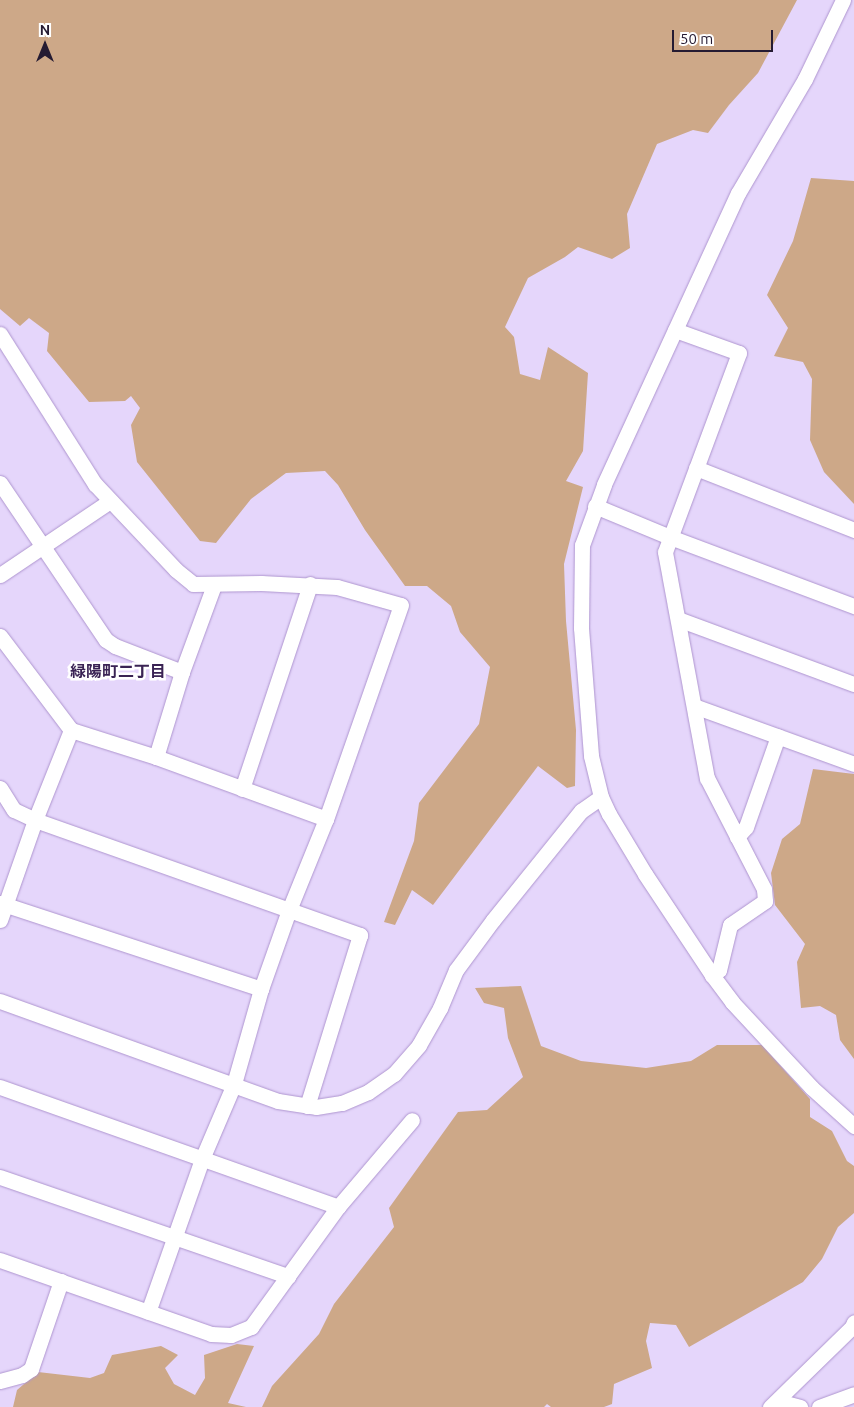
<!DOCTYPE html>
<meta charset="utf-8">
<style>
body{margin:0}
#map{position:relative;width:854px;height:1407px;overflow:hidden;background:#e5d6fb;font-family:Ubuntu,"Noto Sans JP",sans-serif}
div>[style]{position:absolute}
.green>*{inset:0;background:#cda888}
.roads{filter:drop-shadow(0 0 1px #ae95cf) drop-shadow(0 0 1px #ae95cf)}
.minor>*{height:15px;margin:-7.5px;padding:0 7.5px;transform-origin:7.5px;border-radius:7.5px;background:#fff}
span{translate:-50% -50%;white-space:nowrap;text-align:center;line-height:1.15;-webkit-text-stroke:5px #fff;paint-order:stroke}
.neighbourhood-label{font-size:16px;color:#3a2354;font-weight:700}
.north{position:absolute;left:20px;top:20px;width:50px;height:50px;-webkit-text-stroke:4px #fff;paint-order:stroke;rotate:0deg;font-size:14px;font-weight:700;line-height:20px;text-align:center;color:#251b32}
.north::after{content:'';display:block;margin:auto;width:18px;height:22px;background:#251b32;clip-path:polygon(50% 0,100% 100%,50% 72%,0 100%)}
.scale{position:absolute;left:672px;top:30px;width:101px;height:22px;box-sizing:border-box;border:2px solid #251b32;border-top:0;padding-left:6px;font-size:15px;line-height:18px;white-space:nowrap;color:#251b32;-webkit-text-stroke:4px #fff;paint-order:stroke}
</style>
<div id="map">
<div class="green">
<i style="clip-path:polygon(0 0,797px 0,758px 73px,729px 105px,708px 133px,693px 130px,657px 144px,627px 214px,630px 248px,612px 259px,578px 247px,565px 257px,528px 278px,505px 327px,514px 337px,520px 374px,540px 380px,548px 347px,588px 373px,583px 451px,566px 481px,583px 487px,564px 564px,566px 621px,576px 730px,575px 786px,567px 788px,538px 766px,433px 905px,412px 890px,395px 925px,384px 922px,414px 841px,419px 803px,479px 724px,490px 667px,460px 632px,451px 606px,427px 586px,405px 586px,365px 530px,338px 485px,325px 471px,286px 473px,251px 499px,216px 543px,200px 541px,137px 462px,131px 425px,140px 408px,131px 396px,125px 401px,89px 402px,47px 351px,49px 333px,29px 318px,20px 326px,0 309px)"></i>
<i style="clip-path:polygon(811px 178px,854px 181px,854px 504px,824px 472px,810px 440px,812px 379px,803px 362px,774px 356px,788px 328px,767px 295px,793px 241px)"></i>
<i style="clip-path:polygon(813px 769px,854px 774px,854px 1059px,840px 1040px,836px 1015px,820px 1006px,801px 1008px,797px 962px,805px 944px,775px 905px,771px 873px,782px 839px,800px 824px)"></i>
<i style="clip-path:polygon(521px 986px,541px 1046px,581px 1061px,646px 1068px,691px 1061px,717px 1045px,762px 1045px,810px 1099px,810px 1117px,832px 1131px,847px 1161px,854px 1166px,854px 1213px,838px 1227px,822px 1259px,803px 1282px,689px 1347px,676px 1325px,650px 1323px,646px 1341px,652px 1368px,614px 1384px,612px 1404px,604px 1407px,551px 1407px,547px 1404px,544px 1407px,262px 1407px,272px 1386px,319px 1334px,334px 1304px,394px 1227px,389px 1208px,458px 1112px,487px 1110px,523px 1077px,508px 1038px,504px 1008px,484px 1003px,475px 988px)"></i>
<i style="clip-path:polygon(237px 1344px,254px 1346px,228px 1403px,246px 1407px,13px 1407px,17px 1390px,38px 1372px,90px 1378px,104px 1373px,112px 1355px,161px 1346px,178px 1355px,165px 1368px,174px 1384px,195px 1395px,205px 1378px,204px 1355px)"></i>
</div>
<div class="roads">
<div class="minor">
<i style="left:843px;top:0;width:88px;rotate:115.7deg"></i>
<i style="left:805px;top:79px;width:132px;rotate:120.4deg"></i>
<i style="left:738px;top:193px;width:321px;rotate:114.7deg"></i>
<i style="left:604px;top:485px;width:64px;rotate:110.1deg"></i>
<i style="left:582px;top:545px;width:83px;rotate:90.7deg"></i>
<i style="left:581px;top:628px;width:128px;rotate:85.5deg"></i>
<i style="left:591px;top:756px;width:42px;rotate:76.3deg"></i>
<i style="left:601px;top:797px;width:19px;rotate:65deg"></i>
<i style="left:609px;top:814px;width:70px;rotate:59deg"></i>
<i style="left:645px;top:874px;width:121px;rotate:56.4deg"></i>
<i style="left:712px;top:975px;width:34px;rotate:53deg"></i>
<i style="left:732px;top:1002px;width:117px;rotate:47.1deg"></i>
<i style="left:812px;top:1088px;width:57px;rotate:42.1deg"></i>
<i style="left:675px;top:330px;width:68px;rotate:19.8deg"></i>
<i style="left:739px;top:353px;width:212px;rotate:110.4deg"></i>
<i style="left:665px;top:552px;width:230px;rotate:79.5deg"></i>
<i style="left:707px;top:778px;width:125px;rotate:62.8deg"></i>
<i style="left:764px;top:889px;width:12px;rotate:85deg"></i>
<i style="left:765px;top:901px;width:42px;rotate:145.6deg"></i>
<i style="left:730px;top:925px;width:46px;rotate:103.7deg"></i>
<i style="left:719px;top:970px;width:9px;rotate:144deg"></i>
<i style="left:0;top:334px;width:178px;rotate:57.7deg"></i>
<i style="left:95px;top:484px;width:118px;rotate:46.7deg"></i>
<i style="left:176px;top:570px;width:22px;rotate:39deg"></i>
<i style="left:193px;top:584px;width:68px;rotate:-0.8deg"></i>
<i style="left:261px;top:583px;width:76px;rotate:3deg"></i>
<i style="left:337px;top:587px;width:66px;rotate:15.7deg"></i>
<i style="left:401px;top:605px;width:227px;rotate:109.3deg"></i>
<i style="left:326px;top:819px;width:98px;rotate:112.1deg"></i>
<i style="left:289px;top:910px;width:84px;rotate:109.5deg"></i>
<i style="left:261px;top:989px;width:99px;rotate:105.9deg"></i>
<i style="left:234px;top:1084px;width:82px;rotate:113.1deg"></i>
<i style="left:202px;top:1159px;width:162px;rotate:109.4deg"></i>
<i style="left:696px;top:468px;width:170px;rotate:21.4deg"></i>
<i style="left:0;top:483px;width:189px;rotate:56deg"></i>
<i style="left:106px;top:640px;width:11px;rotate:34deg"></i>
<i style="left:115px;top:646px;width:72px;rotate:21.2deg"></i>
<i style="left:595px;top:506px;width:81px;rotate:22.5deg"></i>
<i style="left:670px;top:537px;width:197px;rotate:20.6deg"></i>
<i style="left:0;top:575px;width:133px;rotate:-33.9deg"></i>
<i style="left:678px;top:619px;width:188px;rotate:20.3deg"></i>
<i style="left:0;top:636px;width:118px;rotate:52.9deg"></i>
<i style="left:71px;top:730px;width:89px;rotate:17.6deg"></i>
<i style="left:156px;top:757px;width:181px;rotate:20deg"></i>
<i style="left:694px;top:706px;width:170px;rotate:19.9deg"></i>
<i style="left:156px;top:757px;width:89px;rotate:-73deg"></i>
<i style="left:182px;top:672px;width:93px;rotate:-69.8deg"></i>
<i style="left:0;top:788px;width:26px;rotate:58deg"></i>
<i style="left:14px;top:810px;width:23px;rotate:25deg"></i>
<i style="left:35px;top:820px;width:345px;rotate:19.5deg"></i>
<i style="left:360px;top:935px;width:179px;rotate:107.2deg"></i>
<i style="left:242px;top:789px;width:216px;rotate:-71.6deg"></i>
<i style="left:737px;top:837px;width:13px;rotate:-48deg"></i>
<i style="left:746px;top:827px;width:96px;rotate:-70.6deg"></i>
<i style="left:0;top:903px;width:275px;rotate:18.2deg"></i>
<i style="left:0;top:920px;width:106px;rotate:-70.7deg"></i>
<i style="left:35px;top:820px;width:97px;rotate:-68.2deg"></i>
<i style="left:0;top:1001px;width:295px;rotate:19.8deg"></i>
<i style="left:278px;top:1101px;width:38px;rotate:9deg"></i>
<i style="left:316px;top:1107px;width:26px;rotate:-9deg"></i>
<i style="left:342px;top:1103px;width:28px;rotate:-23deg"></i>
<i style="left:368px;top:1092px;width:32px;rotate:-35deg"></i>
<i style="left:394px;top:1074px;width:38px;rotate:-49deg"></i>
<i style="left:419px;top:1045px;width:43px;rotate:-60.4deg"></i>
<i style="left:440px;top:1008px;width:41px;rotate:-67.2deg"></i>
<i style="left:456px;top:970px;width:62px;rotate:-53.5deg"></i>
<i style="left:493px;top:920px;width:140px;rotate:-51.1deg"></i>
<i style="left:581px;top:811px;width:24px;rotate:-35deg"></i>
<i style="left:0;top:1087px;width:359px;rotate:19.5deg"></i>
<i style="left:0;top:1177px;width:305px;rotate:19deg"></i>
<i style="left:0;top:1260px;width:224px;rotate:19.3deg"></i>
<i style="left:211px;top:1334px;width:20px;rotate:3deg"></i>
<i style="left:231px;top:1335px;width:22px;rotate:-22deg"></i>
<i style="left:251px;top:1327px;width:148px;rotate:-54.1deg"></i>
<i style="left:338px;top:1207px;width:114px;rotate:-49.6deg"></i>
<i style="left:0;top:1381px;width:23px;rotate:-15deg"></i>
<i style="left:22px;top:1375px;width:11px;rotate:-34deg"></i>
<i style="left:31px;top:1369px;width:93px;rotate:-71.2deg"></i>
<i style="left:778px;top:1401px;width:23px;rotate:15deg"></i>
<i style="left:770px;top:1407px;width:115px;rotate:-44.3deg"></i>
<i style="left:852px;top:1327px;width:5px;rotate:-68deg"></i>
<i style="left:819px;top:1407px;width:37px;rotate:-20deg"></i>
</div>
</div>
<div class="neighbourhood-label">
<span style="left:118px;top:671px">緑陽町二丁目</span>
</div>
<div class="north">N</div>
<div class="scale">50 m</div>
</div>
